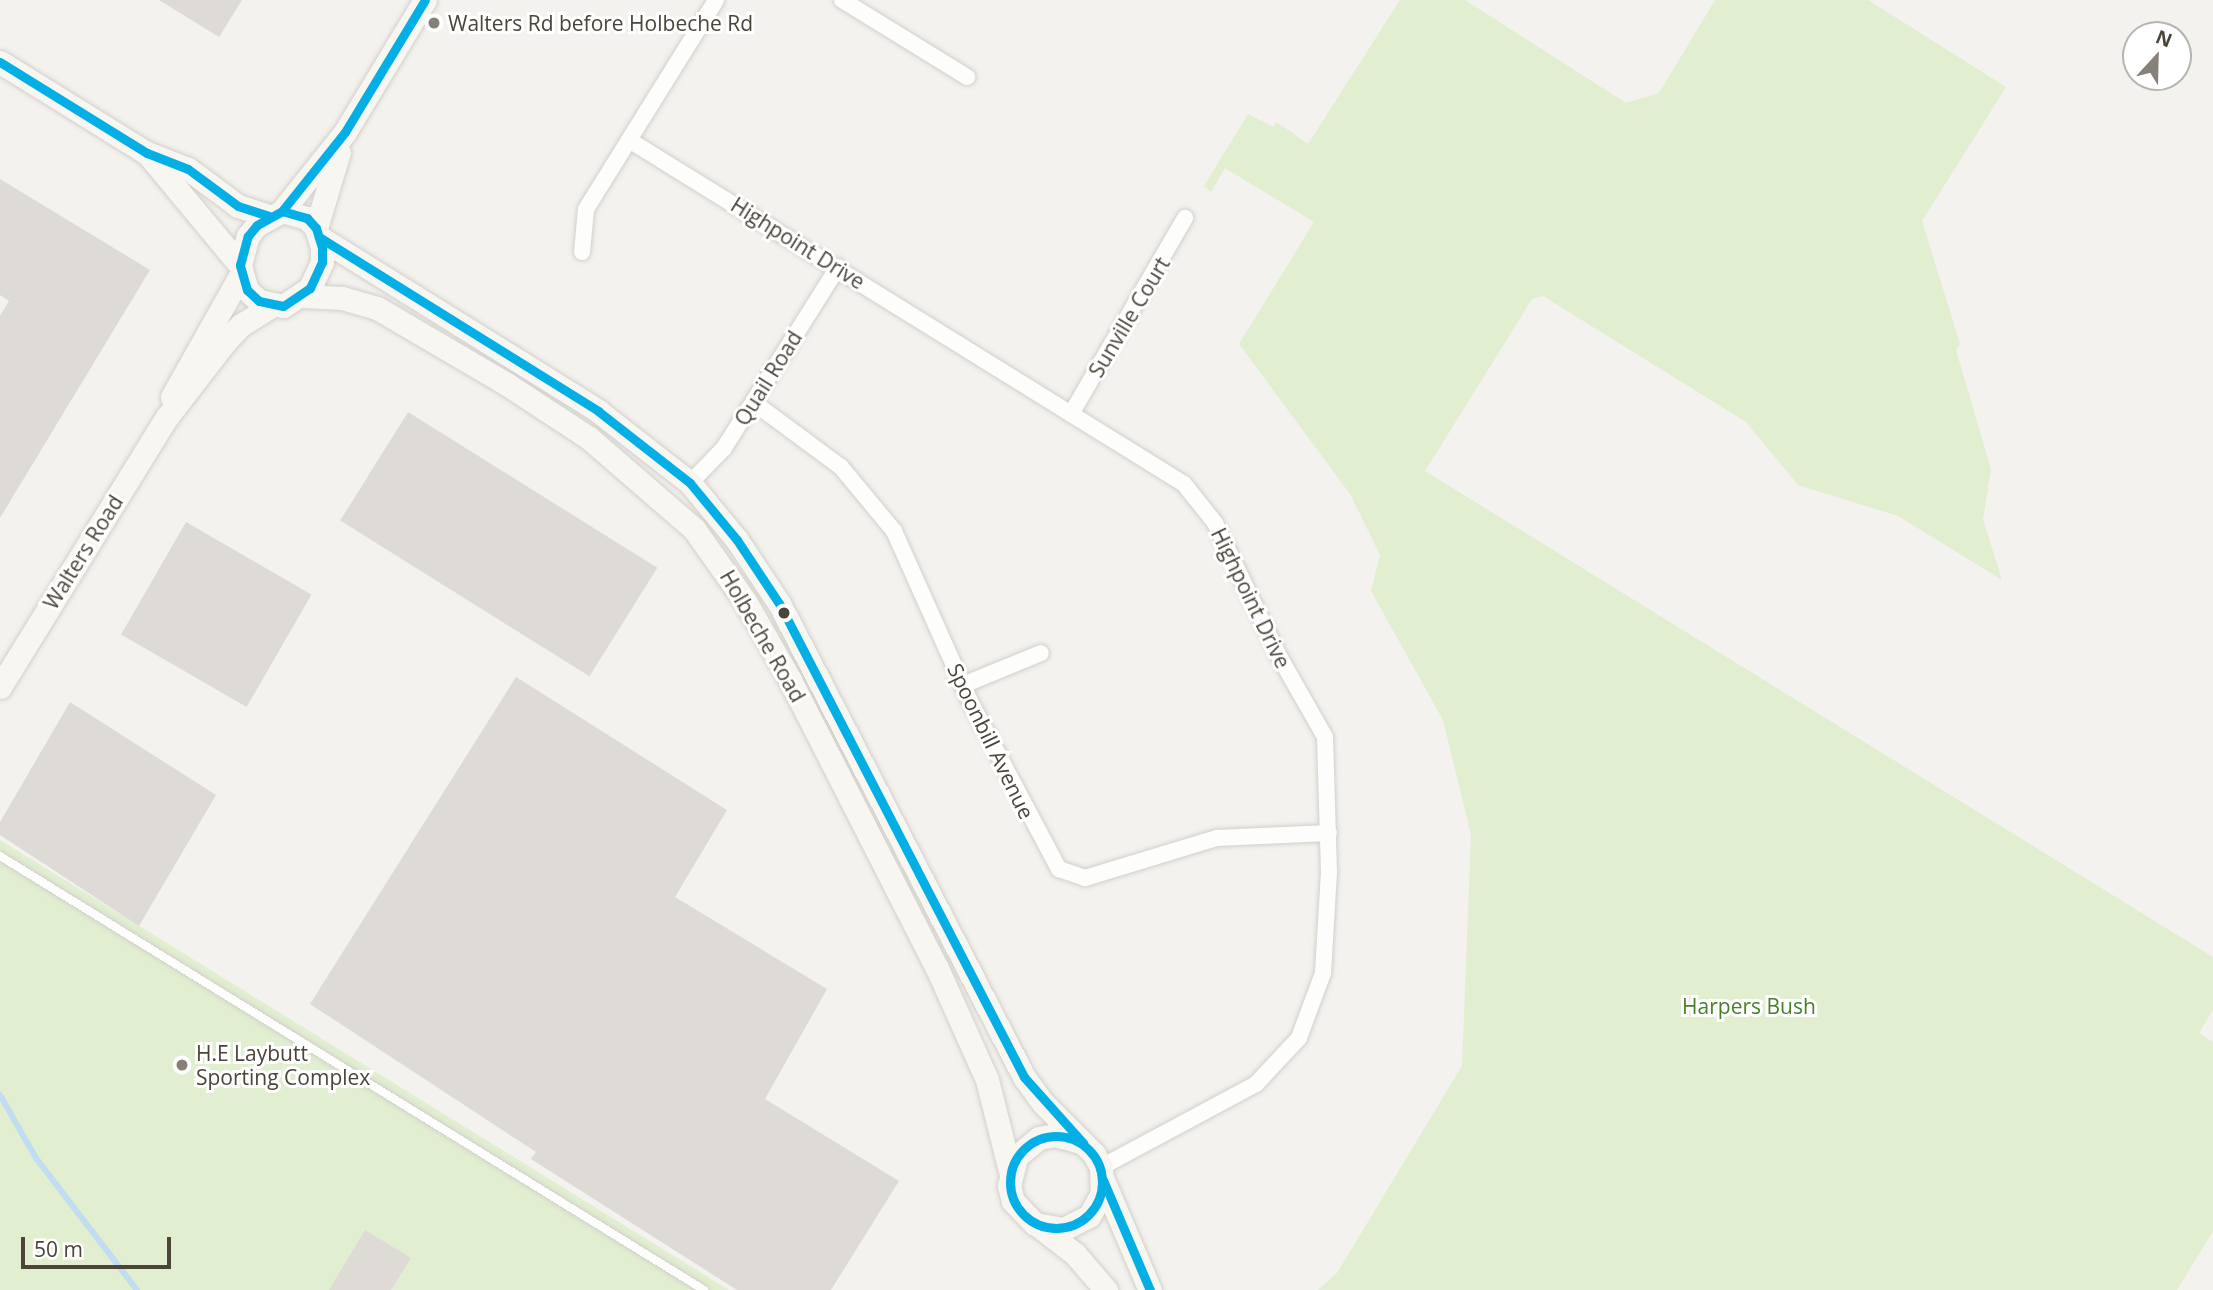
<!DOCTYPE html>
<style>
body{margin:0}
#map{position:relative;width:2213px;height:1290px;overflow:hidden;background:#f4f2ee;font-family:"Open Sans",sans-serif}
div>[style]{position:absolute}
.green>*{inset:0;background:#e1eecf}
.stream>*{height:6px;margin:-3px;padding:0 3px;transform-origin:3px;border-radius:3px;background:#c0ddf1}
.building>*{inset:0;background:#dedbd6;transform-origin:0 0}
.roads{filter:drop-shadow(0 0 2px #d2d0cb) drop-shadow(0 0 2px #d2d0cb)}
.lane>*{height:8px;margin:-4px;padding:0 4px;transform-origin:4px;border-radius:4px;background:#fdfdfc}
.street>*{height:16px;margin:-8px;padding:0 8px;transform-origin:8px;border-radius:8px;background:#fdfdfc}
.secondary>*{height:23px;margin:-11.5px;padding:0 11.5px;transform-origin:11.5px;border-radius:11.5px;background:#f7f6f1}
.bus-1>*{height:9px;margin:-4.5px;padding:0 4.5px;transform-origin:4.5px;border-radius:4.5px;background:#04afe6}
.bus-1>.ring{margin:-4.5px;padding:0;box-sizing:content-box;background:none;border:9px solid #04afe6;border-radius:50%}
.dots>*{width:19px;height:19px;translate:-50% -50%;box-sizing:border-box;border:4px solid #fff;border-radius:50%}
span{translate:-50% -50%;white-space:nowrap;text-align:center;line-height:1.15;-webkit-text-stroke:6px #fff;paint-order:stroke}
.poi-label{font-size:21px;color:#4b4439}
.left{translate:0 -50%;text-align:left}
.street-label{font-size:21px;color:#4b4439}
.park-label{font-size:21px;color:#4a7f2a}
.north{position:absolute;left:2122px;top:21px;width:70px;height:70px;box-sizing:border-box;background:#fff;border:2px solid #b7b4b0;border-radius:50%;rotate:22deg;font-size:19px;font-weight:700;line-height:28px;text-align:center;color:#4b4439}
.north::after{content:'';display:block;margin:auto;width:24px;height:32px;background:#868178;clip-path:polygon(50% 0,100% 100%,50% 72%,0 100%)}
.scale{position:absolute;left:21px;top:1237px;width:150px;height:32px;box-sizing:border-box;border:4px solid #4b4439;border-top:0;padding-left:9px;font-size:21px;line-height:24px;white-space:nowrap;color:#4b4439;-webkit-text-stroke:5px #fff;paint-order:stroke}
</style>
<div id="map">
<div class="green">
<i style="clip-path:polygon(1400px 0,1465px 0,1626px 103px,1659px 93px,1715px 0,1868px 0,2006px 87px,1922px 221px,1960px 344px,1956px 350px,1991px 469px,1983px 519px,2002px 580px,1898px 516px,1798px 485px,1746px 422px,1543px 296px,1532px 299px,1425px 471px,2213px 957px,2213px 1010px,2199px 1033px,2213px 1042px,2213px 1231px,2177px 1290px,1318px 1290px,1337px 1273px,1462px 1066px,1471px 835px,1443px 720px,1371px 591px,1380px 555px,1350px 494px,1239px 344px,1314px 222px,1225px 168px,1211px 192px,1204px 186px,1248px 114px,1273px 127px,1277px 122px,1308px 144px)"></i>
<i style="clip-path:polygon(0 840px,729px 1290px,0 1290px)"></i>
</div>
<div class="stream">
<i style="left:0;top:1095px;width:73px;rotate:60.3deg"></i>
<i style="left:36px;top:1158px;width:166px;rotate:52.6deg"></i>
</div>
<div class="building">
<i style="clip-path:polygon(159px 0,242px 0,219px 37px)"></i>
<i style="clip-path:polygon(0 179px,150px 270px,0 518px,0 316px,9px 301px,0 295px)"></i>
<i style="left:408px;top:412px;width:294px;height:128px;rotate:32deg"></i>
<i style="left:186px;top:522px;width:145px;height:130px;rotate:30deg"></i>
<i style="clip-path:polygon(516px 677px,727px 810px,675px 897px,827px 989px,765px 1099px,899px 1181px,831px 1290px,737px 1290px,531px 1159px,536px 1152px,310px 1004px)"></i>
<i style="clip-path:polygon(70px 702px,216px 795px,139px 926px,0 835px,0 822px)"></i>
<i style="clip-path:polygon(365px 1230px,411px 1258px,391px 1290px,329px 1290px)"></i>
</div>
<div class="roads">
<div class="lane">
<i style="left:0;top:856px;width:827px;rotate:31.65deg"></i>
</div>
<div class="street">
<i style="left:842px;top:0;width:147px;rotate:31.6deg"></i>
<i style="left:629px;top:140px;width:653px;rotate:31.79deg"></i>
<i style="left:1184px;top:484px;width:50px;rotate:51.5deg"></i>
<i style="left:1215px;top:523px;width:148px;rotate:64.3deg"></i>
<i style="left:1279px;top:656px;width:93px;rotate:60.4deg"></i>
<i style="left:1325px;top:737px;width:135px;rotate:88.3deg"></i>
<i style="left:1329px;top:872px;width:101px;rotate:93.4deg"></i>
<i style="left:1323px;top:973px;width:69px;rotate:110.3deg"></i>
<i style="left:1299px;top:1038px;width:63px;rotate:133.1deg"></i>
<i style="left:1256px;top:1084px;width:176px;rotate:151.8deg"></i>
<i style="left:582px;top:252px;width:43px;rotate:-84.7deg"></i>
<i style="left:586px;top:209px;width:246px;rotate:-58.1deg"></i>
<i style="left:753px;top:402px;width:109px;rotate:36.5deg"></i>
<i style="left:841px;top:467px;width:83px;rotate:50.4deg"></i>
<i style="left:894px;top:531px;width:191px;rotate:65.9deg"></i>
<i style="left:972px;top:705px;width:186px;rotate:62.1deg"></i>
<i style="left:1059px;top:869px;width:28px;rotate:19deg"></i>
<i style="left:1085px;top:878px;width:138px;rotate:-16.9deg"></i>
<i style="left:1217px;top:838px;width:112px;rotate:-2.6deg"></i>
<i style="left:1071px;top:414px;width:227px;rotate:-59.8deg"></i>
<i style="left:690px;top:483px;width:49px;rotate:-45.8deg"></i>
<i style="left:724px;top:448px;width:214px;rotate:-57.8deg"></i>
<i style="left:963px;top:685px;width:84px;rotate:-22.3deg"></i>
</div>
<div class="secondary">
<i style="left:0;top:62px;width:173px;rotate:31.8deg"></i>
<i style="left:147px;top:153px;width:44px;rotate:21.3deg"></i>
<i style="left:188px;top:169px;width:62px;rotate:36.5deg"></i>
<i style="left:238px;top:206px;width:32px;rotate:18deg"></i>
<i style="left:147px;top:153px;width:146px;rotate:50.3deg"></i>
<i style="left:282px;top:211px;width:26px;rotate:16deg"></i>
<i style="left:307px;top:218px;width:13px;rotate:48deg"></i>
<i style="left:316px;top:228px;width:21px;rotate:73deg"></i>
<i style="left:322px;top:248px;width:14px;rotate:90deg"></i>
<i style="left:322px;top:262px;width:29px;rotate:115deg"></i>
<i style="left:310px;top:288px;width:32px;rotate:146deg"></i>
<i style="left:283px;top:306px;width:25px;rotate:-168deg"></i>
<i style="left:259px;top:301px;width:16px;rotate:-137deg"></i>
<i style="left:247px;top:290px;width:26px;rotate:-106deg"></i>
<i style="left:240px;top:265px;width:30px;rotate:-75deg"></i>
<i style="left:248px;top:236px;width:14px;rotate:-51deg"></i>
<i style="left:257px;top:225px;width:29px;rotate:-29deg"></i>
<i style="left:282px;top:211px;width:101px;rotate:-51.4deg"></i>
<i style="left:345px;top:132px;width:154px;rotate:-58.8deg"></i>
<i style="left:316px;top:228px;width:79px;rotate:-73.2deg"></i>
<i style="left:319px;top:237px;width:329px;rotate:31.9deg"></i>
<i style="left:598px;top:411px;width:117px;rotate:38deg"></i>
<i style="left:690px;top:483px;width:74px;rotate:50.5deg"></i>
<i style="left:737px;top:540px;width:78px;rotate:56.5deg"></i>
<i style="left:780px;top:605px;width:531px;rotate:62.66deg"></i>
<i style="left:1024px;top:1077px;width:32px;rotate:54deg"></i>
<i style="left:1043px;top:1103px;width:72px;rotate:45deg"></i>
<i style="left:1094px;top:1154px;width:15px;rotate:62deg"></i>
<i style="left:1101px;top:1167px;width:26px;rotate:88deg"></i>
<i style="left:1102px;top:1193px;width:26px;rotate:119deg"></i>
<i style="left:1089px;top:1216px;width:29px;rotate:153deg"></i>
<i style="left:1063px;top:1229px;width:28px;rotate:-170deg"></i>
<i style="left:1035px;top:1224px;width:32px;rotate:-134deg"></i>
<i style="left:1013px;top:1201px;width:16px;rotate:-105deg"></i>
<i style="left:1009px;top:1186px;width:30px;rotate:-76deg"></i>
<i style="left:1016px;top:1157px;width:30px;rotate:-40deg"></i>
<i style="left:1039px;top:1138px;width:15px;rotate:-11deg"></i>
<i style="left:1054px;top:1135px;width:30px;rotate:15deg"></i>
<i style="left:302px;top:296px;width:40px;rotate:2.9deg"></i>
<i style="left:342px;top:298px;width:36px;rotate:16deg"></i>
<i style="left:377px;top:308px;width:152px;rotate:30.4deg"></i>
<i style="left:508px;top:385px;width:97px;rotate:33.2deg"></i>
<i style="left:589px;top:438px;width:139px;rotate:40.9deg"></i>
<i style="left:694px;top:529px;width:88px;rotate:54.7deg"></i>
<i style="left:745px;top:601px;width:91px;rotate:60.3deg"></i>
<i style="left:790px;top:680px;width:323px;rotate:63deg"></i>
<i style="left:937px;top:968px;width:123px;rotate:65.9deg"></i>
<i style="left:987px;top:1080px;width:94px;rotate:75.8deg"></i>
<i style="left:172px;top:397px;width:141px;rotate:-60.7deg"></i>
<i style="left:0;top:687px;width:317px;rotate:-58.3deg"></i>
<i style="left:167px;top:417px;width:95px;rotate:-52.3deg"></i>
<i style="left:225px;top:342px;width:23px;rotate:-47deg"></i>
<i style="left:241px;top:325px;width:38px;rotate:-32deg"></i>
<i style="left:1103px;top:1180px;width:120px;rotate:66.9deg"></i>
<i style="left:1040px;top:1227px;width:44px;rotate:37.6deg"></i>
<i style="left:1075px;top:1254px;width:48px;rotate:49.3deg"></i>
</div>
</div>
<div class="bus-1">
<i style="left:0;top:62px;width:173px;rotate:31.8deg"></i>
<i style="left:147px;top:153px;width:44px;rotate:21.3deg"></i>
<i style="left:188px;top:169px;width:62px;rotate:36.5deg"></i>
<i style="left:238px;top:206px;width:32px;rotate:18deg"></i>
<i style="left:282px;top:211px;width:26px;rotate:16deg"></i>
<i style="left:307px;top:218px;width:13px;rotate:48deg"></i>
<i style="left:316px;top:228px;width:21px;rotate:73deg"></i>
<i style="left:322px;top:248px;width:14px;rotate:90deg"></i>
<i style="left:322px;top:262px;width:29px;rotate:115deg"></i>
<i style="left:310px;top:288px;width:32px;rotate:146deg"></i>
<i style="left:283px;top:306px;width:25px;rotate:-168deg"></i>
<i style="left:259px;top:301px;width:16px;rotate:-137deg"></i>
<i style="left:247px;top:290px;width:26px;rotate:-106deg"></i>
<i style="left:240px;top:265px;width:30px;rotate:-75deg"></i>
<i style="left:248px;top:236px;width:14px;rotate:-51deg"></i>
<i style="left:257px;top:225px;width:29px;rotate:-29deg"></i>
<i style="left:282px;top:211px;width:101px;rotate:-51.4deg"></i>
<i style="left:345px;top:132px;width:154px;rotate:-58.8deg"></i>
<i style="left:319px;top:237px;width:329px;rotate:31.9deg"></i>
<i style="left:598px;top:411px;width:117px;rotate:38deg"></i>
<i style="left:690px;top:483px;width:74px;rotate:50.5deg"></i>
<i style="left:737px;top:540px;width:78px;rotate:56.5deg"></i>
<i style="left:780px;top:605px;width:531px;rotate:62.66deg"></i>
<i style="left:1024px;top:1077px;width:89px;rotate:48.2deg"></i>
<i class="ring" style="left:1010px;top:1136px;width:83px;height:83px"></i>
<i style="left:1103px;top:1180px;width:120px;rotate:66.9deg"></i>
</div>
<div class="dots">
<i style="left:434px;top:23px;background:#868178"></i>
<i style="left:784px;top:613px;background:#4b4439"></i>
<i style="left:182px;top:1065px;background:#868178"></i>
</div>
<div class="poi-label">
<span class="left" style="left:448px;top:23px">Walters Rd before Holbeche Rd</span>
<span class="left" style="left:196px;top:1065px">H.E Laybutt<br>Sporting Complex</span>
</div>
<div class="street-label">
<span style="left:798px;top:243px;rotate:32deg">Highpoint Drive</span>
<span style="left:1129px;top:317px;rotate:-59deg">Sunville Court</span>
<span style="left:768px;top:378px;rotate:-58deg">Quail Road</span>
<span style="left:83px;top:552px;rotate:-58deg">Walters Road</span>
<span style="left:1251px;top:598px;rotate:64deg">Highpoint Drive</span>
<span style="left:763px;top:636px;rotate:60deg">Holbeche Road</span>
<span style="left:991px;top:741px;rotate:64deg">Spoonbill Avenue</span>
</div>
<div class="park-label">
<span style="left:1749px;top:1006px">Harpers Bush</span>
</div>
<div class="north">N</div>
<div class="scale">50 m</div>
</div>
